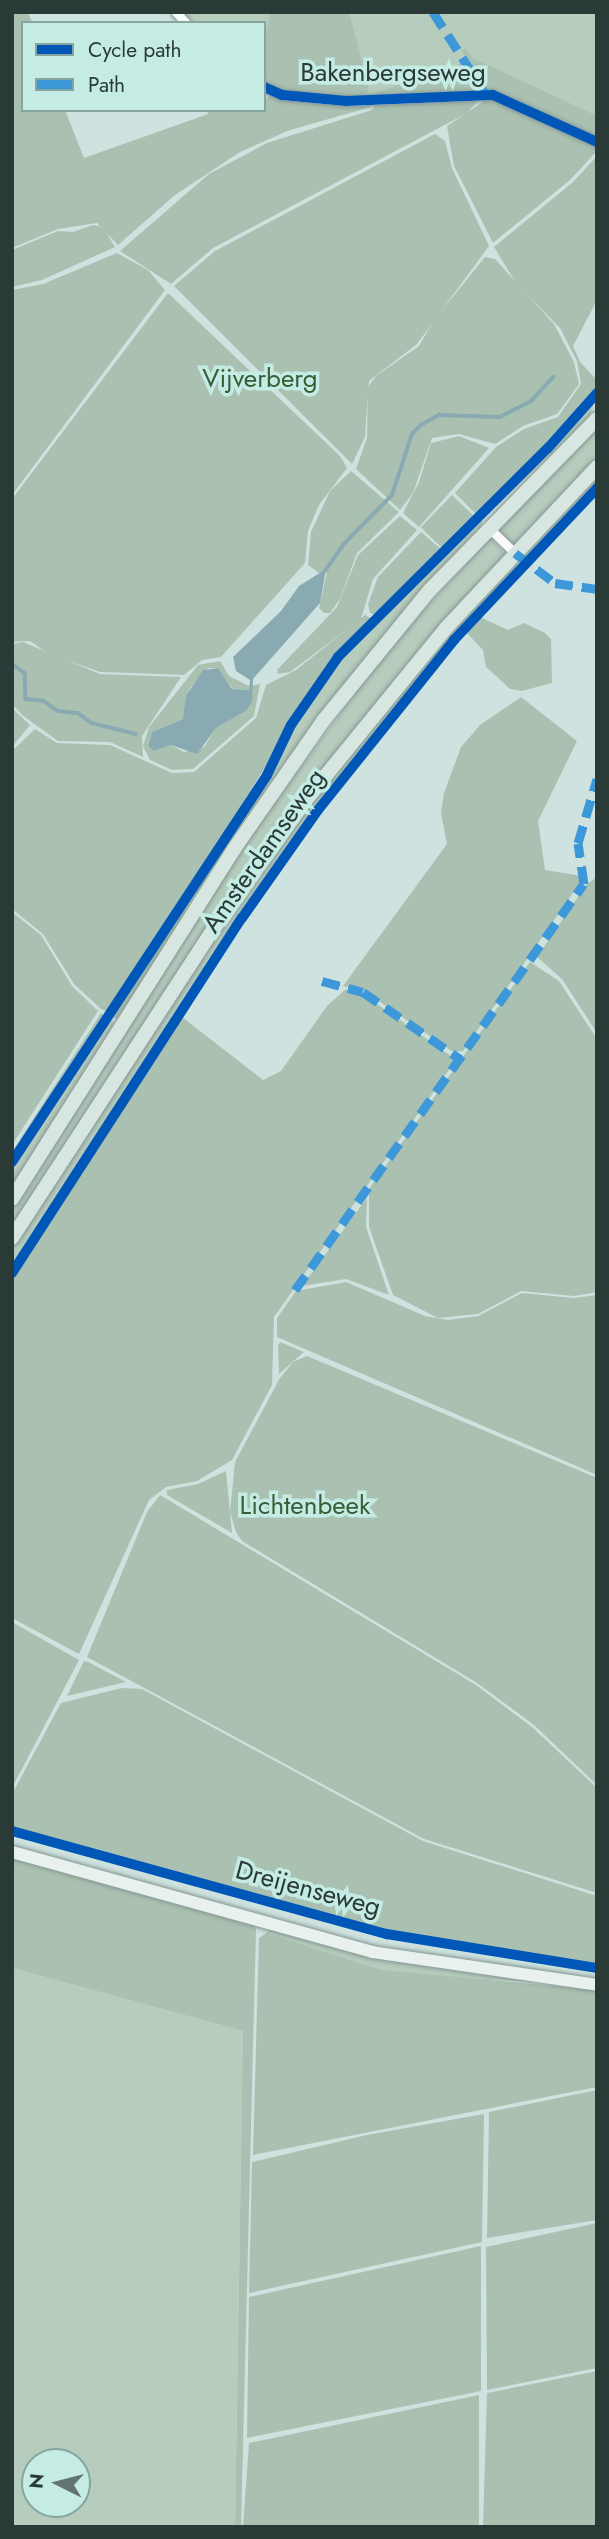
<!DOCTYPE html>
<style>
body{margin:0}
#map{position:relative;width:609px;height:2539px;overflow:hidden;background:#cee3df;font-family:Jost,sans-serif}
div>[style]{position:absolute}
.green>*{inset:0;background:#b6ccbd}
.forest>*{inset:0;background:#aac1b1;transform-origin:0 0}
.water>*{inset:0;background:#89aab2}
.stream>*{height:3.5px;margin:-1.75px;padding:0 1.75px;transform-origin:1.75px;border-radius:1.75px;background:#89aab2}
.roads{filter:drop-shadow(0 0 2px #859693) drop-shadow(0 0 2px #859693)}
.minor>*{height:9px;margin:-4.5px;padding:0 4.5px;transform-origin:4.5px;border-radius:4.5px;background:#f8fbfa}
.secondary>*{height:12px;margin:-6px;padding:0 6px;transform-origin:6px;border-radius:6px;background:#e8f1ee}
.primary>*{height:14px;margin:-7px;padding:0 7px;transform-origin:7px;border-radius:7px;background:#d8e6e2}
.quiet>*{height:9px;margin-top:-4.5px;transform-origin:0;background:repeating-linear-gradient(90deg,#3c98d8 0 18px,transparent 0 27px)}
.cycleway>*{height:10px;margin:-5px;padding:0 5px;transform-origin:5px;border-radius:5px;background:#0057b8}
span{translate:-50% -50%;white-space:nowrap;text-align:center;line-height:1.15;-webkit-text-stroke:7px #c5ece4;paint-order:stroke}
.street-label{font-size:26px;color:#2a3a37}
.park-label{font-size:26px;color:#395d36}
.frame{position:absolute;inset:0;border:14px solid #2a3a37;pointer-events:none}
.legend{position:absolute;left:21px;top:21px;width:245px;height:91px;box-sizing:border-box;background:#c5ece4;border:2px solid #87a59f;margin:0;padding:9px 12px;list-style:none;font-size:21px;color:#2a3a37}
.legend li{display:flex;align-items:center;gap:14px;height:35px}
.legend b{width:35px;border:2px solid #87a59f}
.north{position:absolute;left:21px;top:2448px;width:70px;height:70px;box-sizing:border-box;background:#c5ece4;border:2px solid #87a59f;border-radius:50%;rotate:276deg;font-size:19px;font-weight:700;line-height:28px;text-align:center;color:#2a3a37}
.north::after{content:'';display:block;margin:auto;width:24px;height:32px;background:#637572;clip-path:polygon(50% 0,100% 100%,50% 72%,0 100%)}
</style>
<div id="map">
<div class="green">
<i style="clip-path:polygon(179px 12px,597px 12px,597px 139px,489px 91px,346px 98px,264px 84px,264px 23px,190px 23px)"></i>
<i style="clip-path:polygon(597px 395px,589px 419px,482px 519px,482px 527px,371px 651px,274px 779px,187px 912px,181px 909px,339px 658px,549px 449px)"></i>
<i style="clip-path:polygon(597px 427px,597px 459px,516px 544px,510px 542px,498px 528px)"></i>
<i style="clip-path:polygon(597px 475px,597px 486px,527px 559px,524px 554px)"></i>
<i style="clip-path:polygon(489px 537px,506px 554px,399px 675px,300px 798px,12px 1228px,12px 1209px,237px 855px,380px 659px)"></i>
<i style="clip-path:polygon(513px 562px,521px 565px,413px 686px,278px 863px,12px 1269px,12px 1248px,218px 933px,333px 774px)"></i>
<i style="clip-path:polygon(105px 1017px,116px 1024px,12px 1188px,12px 1165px)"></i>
<i style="clip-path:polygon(272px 1929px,546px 1982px,454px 1979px,382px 1970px,268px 1934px)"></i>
<i style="clip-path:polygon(evenodd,12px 1968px,243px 2031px,235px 2527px,12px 2527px,12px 1968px,35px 2462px,77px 2462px,77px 2504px,35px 2504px,35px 2462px)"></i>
</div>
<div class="forest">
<i style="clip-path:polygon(12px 12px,28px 12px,32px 23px,23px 23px,23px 110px,65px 110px,84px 158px,208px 114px,207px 110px,264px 110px,264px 100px,274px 94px,371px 103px,371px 107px,290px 130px,240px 152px,175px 195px,118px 245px,97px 223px,58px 229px,12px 248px)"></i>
<i style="clip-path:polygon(271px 12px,349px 12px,369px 90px,363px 97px,282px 92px,264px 85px,264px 39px)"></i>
<i style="clip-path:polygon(465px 48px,473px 58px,597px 116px,597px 139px,489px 91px,462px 51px)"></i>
<i style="clip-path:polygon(465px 62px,482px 90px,380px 96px,375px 93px)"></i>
<i style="clip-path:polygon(490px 97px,597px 144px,597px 151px,570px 180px,493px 243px,454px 166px,447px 126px)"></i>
<i style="clip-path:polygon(481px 98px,467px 113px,213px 248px,171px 284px,120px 251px,209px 174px,267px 143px,372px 110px,377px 102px)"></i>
<i style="clip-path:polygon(435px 134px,445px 141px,452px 168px,489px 246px,417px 344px,369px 381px,365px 437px,352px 464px,174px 286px,215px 251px)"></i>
<i style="clip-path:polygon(597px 156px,597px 300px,573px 346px,580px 362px,597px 380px,597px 391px,476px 514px,455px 493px,496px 447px,524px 429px,558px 417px,581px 384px,577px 361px,560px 328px,516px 283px,494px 247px,573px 182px)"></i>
<i style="clip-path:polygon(93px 225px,103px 227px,115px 247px,42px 280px,12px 287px,12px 250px,58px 231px,73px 232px)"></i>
<i style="clip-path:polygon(117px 253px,148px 270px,165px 290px,12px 495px,12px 290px,43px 284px)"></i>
<i style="clip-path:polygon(485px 257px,495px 259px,554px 324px,574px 362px,579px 384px,557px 414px,523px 426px,495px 444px,459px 434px,432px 438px,413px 493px,400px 510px,356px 469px,367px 438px,368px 387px,376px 376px,419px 346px,434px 320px)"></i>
<i style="clip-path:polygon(168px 293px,340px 456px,347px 468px,319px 505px,308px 531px,305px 563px,221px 657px,202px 660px,184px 675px,100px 672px,49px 654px,30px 641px,12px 642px,12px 499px)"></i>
<i style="clip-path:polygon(459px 436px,489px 448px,419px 527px,403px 513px,419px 482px,431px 443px)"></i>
<i style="clip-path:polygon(351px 471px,399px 512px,357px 553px,340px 599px,330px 613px,324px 613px,319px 608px,327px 572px,319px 573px,308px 565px,311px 532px,330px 491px)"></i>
<i style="left:452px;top:495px;width:30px;height:45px;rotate:44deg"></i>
<i style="clip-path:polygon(400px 516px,417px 530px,373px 579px,361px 619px,290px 672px,278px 674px,277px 670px,337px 607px,358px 555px)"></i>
<i style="clip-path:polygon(421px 532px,441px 549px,377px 615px,370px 613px,368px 604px,378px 577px)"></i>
<i style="clip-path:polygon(365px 615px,373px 619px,322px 675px,189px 890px,106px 1011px,101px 1009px,74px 984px,43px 934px,12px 909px,12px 751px,35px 729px,57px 743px,110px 745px,172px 773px,194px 772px,256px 718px,266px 685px,296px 670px)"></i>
<i style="clip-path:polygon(478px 616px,508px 630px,524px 623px,545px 633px,551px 639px,552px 683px,522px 691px,510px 689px,495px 675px,486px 667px,483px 650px,465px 631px)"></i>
<i style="clip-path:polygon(23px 642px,100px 674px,181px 677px,142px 736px,143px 757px,110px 742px,58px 741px,22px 715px,12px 704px,12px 644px)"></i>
<i style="clip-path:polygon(220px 661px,229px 676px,249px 686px,249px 690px,233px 689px,217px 668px,208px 668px,190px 688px,183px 719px,152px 732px,148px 746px,154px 751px,171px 745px,184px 752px,204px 747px,216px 728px,246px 711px,251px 686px,260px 684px,254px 716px,193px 769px,172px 770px,150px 760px,143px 746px,149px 727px,198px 665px)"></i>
<i style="clip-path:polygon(521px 697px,577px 741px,538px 821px,545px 870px,582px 876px,582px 880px,463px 1051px,453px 1052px,364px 991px,343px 986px,447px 844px,441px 813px,444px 793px,461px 747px,480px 725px)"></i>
<i style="clip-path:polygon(12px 708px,30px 725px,12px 747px)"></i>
<i style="clip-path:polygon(597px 877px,597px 1033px,562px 979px,537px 957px,586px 885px)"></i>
<i style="clip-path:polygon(181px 909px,187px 912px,118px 1020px,108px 1013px)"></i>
<i style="clip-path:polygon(12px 912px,41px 935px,72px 986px,98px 1011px,12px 1145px)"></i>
<i style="clip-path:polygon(530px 962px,559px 981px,597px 1039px,597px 1292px,574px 1296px,521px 1291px,478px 1314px,438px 1318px,393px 1295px,369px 1227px,369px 1189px)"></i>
<i style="clip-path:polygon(346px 989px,363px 994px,451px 1056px,454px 1063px,274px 1317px,272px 1385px,232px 1460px,197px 1481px,166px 1487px,149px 1500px,79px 1654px,12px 1618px,12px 1277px,182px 1017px,263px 1080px,281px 1071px,327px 1006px)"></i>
<i style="clip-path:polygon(101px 1013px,103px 1015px,12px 1158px,12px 1152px)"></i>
<i style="clip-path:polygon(367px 1198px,366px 1227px,389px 1295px,346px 1279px,302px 1286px)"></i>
<i style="clip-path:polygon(346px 1282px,425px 1316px,448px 1320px,478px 1316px,522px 1293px,574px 1298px,597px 1295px,597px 1475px,277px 1337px,277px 1318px,296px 1291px)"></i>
<i style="clip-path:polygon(280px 1342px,304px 1352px,279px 1374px,278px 1345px)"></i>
<i style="clip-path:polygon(307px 1356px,597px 1478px,597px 1785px,534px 1725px,477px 1683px,242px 1541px,236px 1532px,230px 1512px,235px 1462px,280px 1378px,293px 1362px)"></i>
<i style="clip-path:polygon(226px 1471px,232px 1533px,167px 1495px,167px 1490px,198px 1484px)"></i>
<i style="clip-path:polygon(160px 1495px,476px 1685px,532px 1727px,597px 1788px,597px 1893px,424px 1839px,87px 1657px,147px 1512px)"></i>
<i style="clip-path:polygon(12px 1622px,79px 1660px,12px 1788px)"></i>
<i style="clip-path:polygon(84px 1661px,88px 1662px,126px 1682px,67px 1696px)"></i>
<i style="clip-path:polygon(122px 1688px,142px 1689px,423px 1841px,597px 1896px,597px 1966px,388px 1932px,12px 1829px,12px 1794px,61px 1703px)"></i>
<i style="clip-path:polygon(12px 1857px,252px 1923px,256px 1928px,241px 2527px,235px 2527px,243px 2031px,12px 1968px)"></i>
<i style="clip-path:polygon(272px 1929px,269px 1934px,382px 1970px,597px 1990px,597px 2087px,253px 2155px,259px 1938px)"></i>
<i style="clip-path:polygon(597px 2090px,597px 2220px,487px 2238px,489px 2112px)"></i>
<i style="clip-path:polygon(484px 2114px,482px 2242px,249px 2293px,252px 2162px,367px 2135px)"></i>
<i style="clip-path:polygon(597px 2223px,597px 2368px,487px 2390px,486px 2247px)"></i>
<i style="clip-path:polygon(481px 2246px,481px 2391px,247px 2438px,249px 2297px)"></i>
<i style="clip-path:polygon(597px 2371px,597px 2527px,483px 2527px,487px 2393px)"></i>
<i style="clip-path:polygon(479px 2395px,479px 2527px,243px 2527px,249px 2443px)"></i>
</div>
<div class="water">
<i style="clip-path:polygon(326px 569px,320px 603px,253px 679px,252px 702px,246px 711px,216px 728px,197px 754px,171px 745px,154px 751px,148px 746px,152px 732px,183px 719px,186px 696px,203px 670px,218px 668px,232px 689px,249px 690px,250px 680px,236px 671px,233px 657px,281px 611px,299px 586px)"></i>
</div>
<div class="stream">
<i style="left:325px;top:571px;width:32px;rotate:-55deg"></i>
<i style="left:343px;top:545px;width:70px;rotate:-45.6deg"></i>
<i style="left:392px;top:495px;width:64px;rotate:-71.8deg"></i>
<i style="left:412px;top:434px;width:13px;rotate:-45deg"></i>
<i style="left:421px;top:425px;width:21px;rotate:-29deg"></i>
<i style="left:439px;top:415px;width:61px;rotate:1.9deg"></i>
<i style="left:500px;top:417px;width:35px;rotate:-27deg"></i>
<i style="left:531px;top:401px;width:33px;rotate:-47deg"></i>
<i style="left:12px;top:664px;width:16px;rotate:35deg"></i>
<i style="left:25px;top:673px;width:26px;rotate:88deg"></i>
<i style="left:26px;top:699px;width:18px;rotate:6deg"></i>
<i style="left:44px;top:701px;width:17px;rotate:36deg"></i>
<i style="left:58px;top:711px;width:20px;rotate:6deg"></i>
<i style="left:78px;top:713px;width:17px;rotate:36deg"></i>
<i style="left:92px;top:723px;width:45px;rotate:14deg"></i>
</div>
<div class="roads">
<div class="minor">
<i style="left:176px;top:12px;width:15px;rotate:48deg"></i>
<i style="left:264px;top:87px;width:20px;rotate:24deg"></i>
<i style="left:282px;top:95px;width:64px;rotate:5.4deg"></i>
<i style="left:346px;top:101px;width:147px;rotate:-2.3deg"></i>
<i style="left:493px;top:95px;width:114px;rotate:24.3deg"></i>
<i style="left:489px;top:528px;width:36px;rotate:44deg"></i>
</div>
<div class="secondary">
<i style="left:12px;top:1852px;width:374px;rotate:15.5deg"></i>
<i style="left:372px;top:1952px;width:227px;rotate:8.3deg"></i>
</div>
<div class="primary">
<i style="left:12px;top:1199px;width:414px;rotate:-57.6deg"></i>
<i style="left:234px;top:849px;width:156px;rotate:-55.2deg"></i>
<i style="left:323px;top:721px;width:169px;rotate:-50.8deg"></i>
<i style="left:430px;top:590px;width:239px;rotate:-45.7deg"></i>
<i style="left:12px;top:1238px;width:368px;rotate:-56.9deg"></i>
<i style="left:213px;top:930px;width:158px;rotate:-54.5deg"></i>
<i style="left:305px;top:801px;width:223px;rotate:-50.8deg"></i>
<i style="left:446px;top:628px;width:221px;rotate:-46.8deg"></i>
</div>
</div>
<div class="quiet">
<i style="left:433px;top:12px;width:96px;rotate:57.3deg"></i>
<i style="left:515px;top:553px;width:50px;rotate:36.9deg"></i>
<i style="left:555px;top:583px;width:42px;rotate:8.1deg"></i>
<i style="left:322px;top:981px;width:42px;rotate:15deg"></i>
<i style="left:363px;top:992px;width:118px;rotate:34.6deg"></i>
<i style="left:295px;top:1290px;width:498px;rotate:-54.6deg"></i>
<i style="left:584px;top:884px;width:41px;rotate:-98.3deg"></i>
<i style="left:578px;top:843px;width:67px;rotate:-73.5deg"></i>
</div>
<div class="cycleway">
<i style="left:264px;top:87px;width:20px;rotate:24deg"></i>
<i style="left:282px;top:95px;width:64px;rotate:5.4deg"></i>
<i style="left:346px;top:101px;width:147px;rotate:-2.3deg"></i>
<i style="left:493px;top:95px;width:114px;rotate:24.3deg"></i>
<i style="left:12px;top:1162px;width:463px;rotate:-56.6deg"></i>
<i style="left:267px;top:775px;width:55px;rotate:-64.4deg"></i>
<i style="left:291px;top:725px;width:83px;rotate:-55.3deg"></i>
<i style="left:338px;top:657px;width:296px;rotate:-44.9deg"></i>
<i style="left:548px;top:448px;width:74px;rotate:-48.3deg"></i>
<i style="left:12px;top:1273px;width:423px;rotate:-57.1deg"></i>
<i style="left:242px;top:918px;width:132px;rotate:-54.9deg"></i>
<i style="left:318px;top:810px;width:218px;rotate:-51.3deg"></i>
<i style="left:454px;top:640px;width:209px;rotate:-46.7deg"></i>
<i style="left:12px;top:1831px;width:389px;rotate:15.4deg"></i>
<i style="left:387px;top:1934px;width:213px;rotate:9.2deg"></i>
</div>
<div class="street-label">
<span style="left:393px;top:73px">Bakenbergseweg</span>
<span style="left:264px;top:851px;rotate:-55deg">Amsterdamseweg</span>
<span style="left:308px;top:1889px;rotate:15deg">Dreijenseweg</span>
</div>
<div class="park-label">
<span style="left:260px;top:379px">Vijverberg</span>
<span style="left:305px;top:1506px">Lichtenbeek</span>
</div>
<div class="frame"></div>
<ul class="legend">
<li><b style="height:9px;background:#0057b8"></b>Cycle path</li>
<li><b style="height:9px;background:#3c98d8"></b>Path</li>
</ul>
<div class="north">N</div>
</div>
